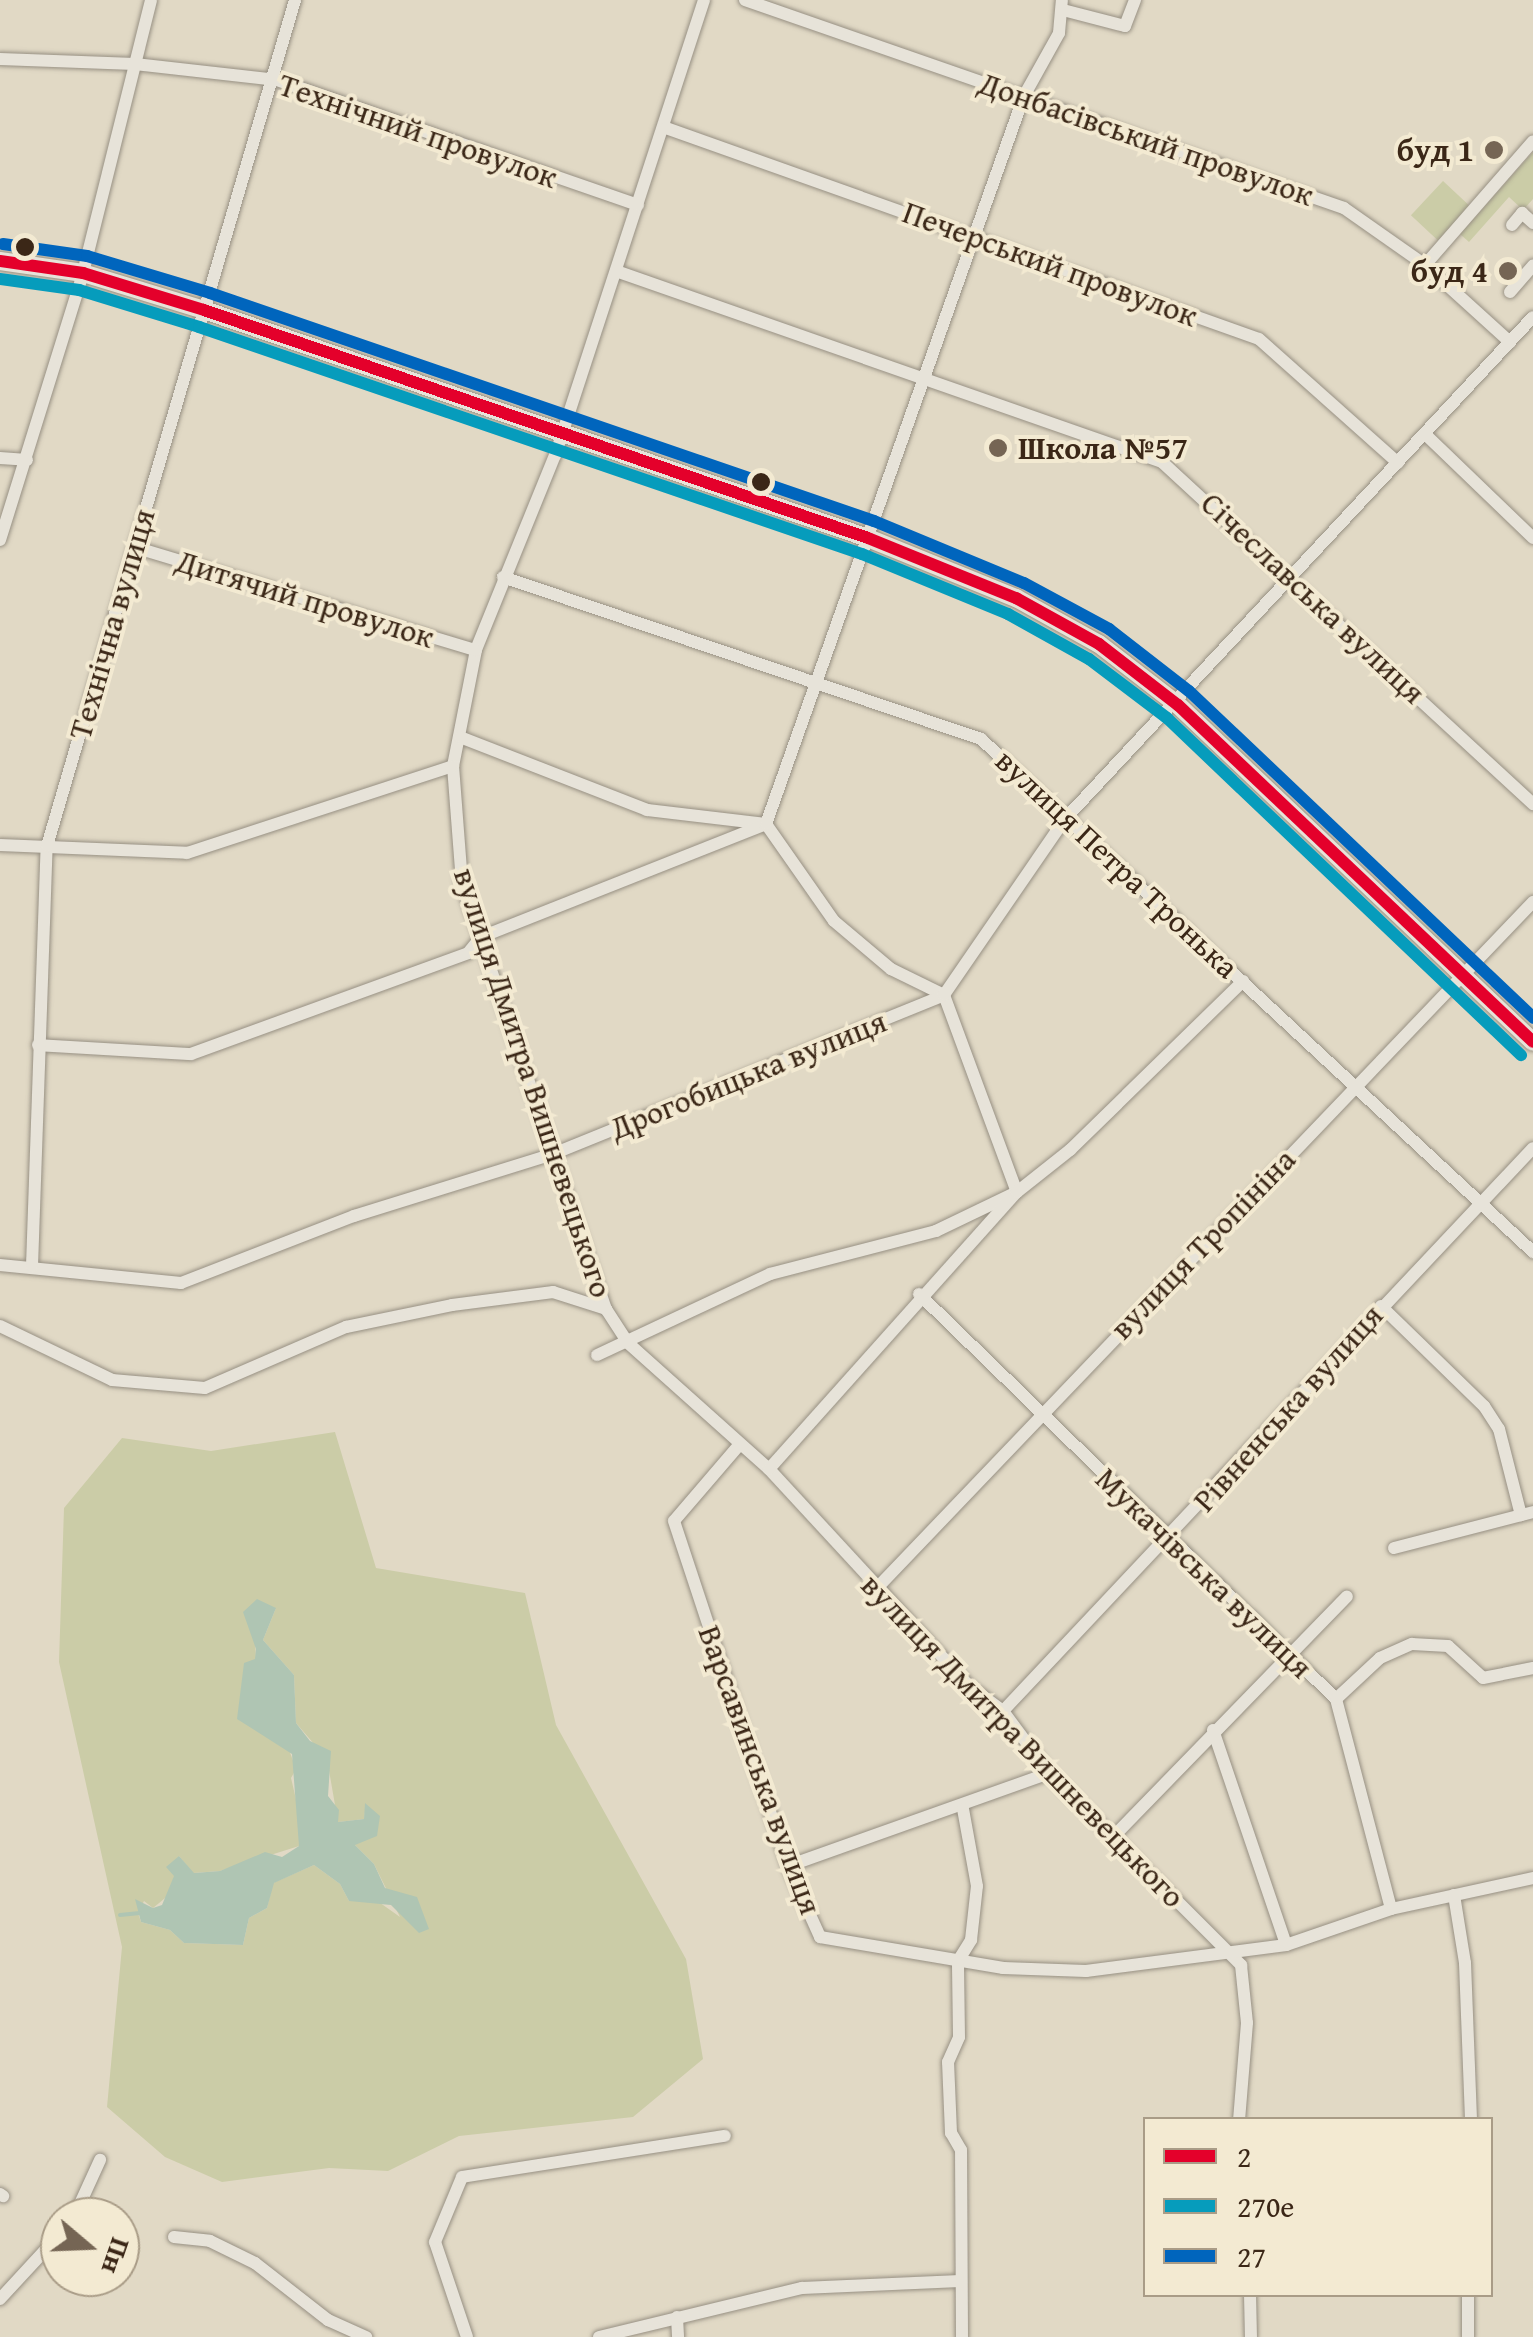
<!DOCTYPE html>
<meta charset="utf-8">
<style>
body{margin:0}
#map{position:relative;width:1533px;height:2337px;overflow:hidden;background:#e1d9c5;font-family:"Gentium Book Plus",serif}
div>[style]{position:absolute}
.green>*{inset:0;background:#cbcca7;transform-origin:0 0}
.water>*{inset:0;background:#afc5b3}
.stream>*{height:4px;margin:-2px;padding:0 2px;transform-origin:2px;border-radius:2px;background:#afc5b3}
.roads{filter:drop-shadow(0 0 2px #979083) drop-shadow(0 0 2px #979083)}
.street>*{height:12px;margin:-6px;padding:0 6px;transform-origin:6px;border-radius:6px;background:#e7e3d9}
.secondary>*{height:18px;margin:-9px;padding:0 9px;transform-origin:9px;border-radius:9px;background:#e7e3d9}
.bus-1>*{height:12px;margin:-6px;padding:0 6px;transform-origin:6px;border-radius:6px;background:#e4002b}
.bus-2>*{height:12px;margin:-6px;padding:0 6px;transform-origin:6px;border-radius:6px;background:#069cbc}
.bus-3>*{height:12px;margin:-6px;padding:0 6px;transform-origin:6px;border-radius:6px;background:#0065bd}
.dots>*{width:28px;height:28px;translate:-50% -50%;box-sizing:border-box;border:5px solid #f3ead2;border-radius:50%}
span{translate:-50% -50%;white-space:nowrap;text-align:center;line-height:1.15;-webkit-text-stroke:8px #f3ead2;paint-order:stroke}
.street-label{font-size:32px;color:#3b2717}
.poi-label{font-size:32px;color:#3b2717;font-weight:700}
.right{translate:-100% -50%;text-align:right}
.left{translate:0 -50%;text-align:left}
.legend{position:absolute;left:1143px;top:2117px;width:350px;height:180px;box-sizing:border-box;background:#f3ead2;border:2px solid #a99c87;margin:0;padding:12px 18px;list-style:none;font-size:30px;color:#3b2717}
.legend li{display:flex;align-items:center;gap:20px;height:50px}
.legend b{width:50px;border:2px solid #a99c87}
.north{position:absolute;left:40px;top:2197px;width:100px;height:100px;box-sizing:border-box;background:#f3ead2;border:2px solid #a99c87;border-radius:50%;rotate:109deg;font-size:28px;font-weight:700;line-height:40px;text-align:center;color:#3b2717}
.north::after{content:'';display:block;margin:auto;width:35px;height:45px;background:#756554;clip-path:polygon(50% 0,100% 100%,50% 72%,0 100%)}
</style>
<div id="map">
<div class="green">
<i style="clip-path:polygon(1533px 152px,1533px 199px,1523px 210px,1509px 197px,1469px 242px,1460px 234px)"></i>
<i style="left:1443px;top:181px;width:37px;height:47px;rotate:43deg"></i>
<i style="clip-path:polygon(evenodd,335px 1432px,376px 1568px,525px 1593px,556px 1725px,686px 1959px,703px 2059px,633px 2117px,459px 2136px,388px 2171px,329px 2168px,222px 2182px,165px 2157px,107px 2107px,122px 1947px,59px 1662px,64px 1508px,122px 1438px,211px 1451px,335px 1432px,276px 1608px,263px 1640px,294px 1675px,296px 1723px,327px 1759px,338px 1822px,364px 1819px,364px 1811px,367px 1839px,354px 1844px,374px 1864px,400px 1917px,376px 1900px,349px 1901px,340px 1884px,314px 1865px,273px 1883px,267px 1908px,249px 1918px,243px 1945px,184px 1943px,170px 1930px,141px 1922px,138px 1913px,144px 1901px,153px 1908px,170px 1894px,179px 1856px,193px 1873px,220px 1871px,299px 1846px,302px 1825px,291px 1778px,296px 1769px,256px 1659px,255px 1638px,276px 1608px)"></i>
</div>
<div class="water">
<i style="clip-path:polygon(257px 1599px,276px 1608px,263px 1640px,294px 1675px,296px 1723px,310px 1741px,331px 1751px,328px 1796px,339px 1810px,338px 1822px,364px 1819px,365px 1803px,380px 1816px,377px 1836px,355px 1845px,374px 1864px,385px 1888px,417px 1897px,429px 1929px,419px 1933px,391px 1905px,349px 1901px,340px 1884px,314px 1865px,274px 1883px,267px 1908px,249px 1918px,243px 1945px,184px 1943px,170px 1930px,141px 1922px,135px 1899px,153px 1908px,162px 1905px,174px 1876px,166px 1867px,179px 1856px,194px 1873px,220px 1871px,265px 1852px,282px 1857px,299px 1846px,292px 1754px,237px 1719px,244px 1663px,255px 1659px,256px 1649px,243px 1612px)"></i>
</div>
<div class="stream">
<i style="left:120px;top:1915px;width:20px;rotate:-6deg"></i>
</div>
<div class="roads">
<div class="street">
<i style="left:704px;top:0;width:479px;rotate:108.1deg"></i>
<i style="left:555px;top:455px;width:210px;rotate:112.1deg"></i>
<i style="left:476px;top:650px;width:118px;rotate:101.2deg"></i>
<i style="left:453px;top:766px;width:118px;rotate:85.6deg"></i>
<i style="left:462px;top:884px;width:449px;rotate:71.3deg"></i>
<i style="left:606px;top:1309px;width:40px;rotate:57.1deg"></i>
<i style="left:628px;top:1343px;width:189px;rotate:41.8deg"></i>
<i style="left:769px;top:1469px;width:294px;rotate:47.3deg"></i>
<i style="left:968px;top:1685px;width:44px;rotate:36.6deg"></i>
<i style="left:1003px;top:1711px;width:77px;rotate:53.4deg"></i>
<i style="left:1049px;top:1773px;width:272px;rotate:45deg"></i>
<i style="left:1241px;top:1965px;width:58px;rotate:84.1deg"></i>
<i style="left:1247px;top:2023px;width:97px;rotate:94.7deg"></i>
<i style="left:745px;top:0;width:634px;rotate:19.15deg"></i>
<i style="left:1344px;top:208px;width:99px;rotate:35.1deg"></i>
<i style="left:1425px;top:265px;width:115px;rotate:42.2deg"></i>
<i style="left:1063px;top:10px;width:64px;rotate:14.5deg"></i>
<i style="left:1125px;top:26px;width:28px;rotate:-69deg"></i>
<i style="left:0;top:59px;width:135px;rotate:2.1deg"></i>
<i style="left:135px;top:64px;width:143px;rotate:6.4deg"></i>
<i style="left:277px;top:80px;width:382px;rotate:19.1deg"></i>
<i style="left:666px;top:128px;width:629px;rotate:19.59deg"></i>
<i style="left:1259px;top:339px;width:186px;rotate:41.7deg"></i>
<i style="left:1512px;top:225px;width:16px;rotate:-50deg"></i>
<i style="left:1522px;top:213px;width:15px;rotate:42deg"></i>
<i style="left:1425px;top:265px;width:164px;rotate:-48.9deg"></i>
<i style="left:616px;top:271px;width:578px;rotate:19.28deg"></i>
<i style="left:1162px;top:462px;width:505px;rotate:42.67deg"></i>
<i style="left:1510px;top:292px;width:35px;rotate:-49deg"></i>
<i style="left:1425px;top:434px;width:150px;rotate:43.9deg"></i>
<i style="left:0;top:458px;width:27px;rotate:4deg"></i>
<i style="left:0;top:540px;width:280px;rotate:-72.7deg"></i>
<i style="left:83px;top:273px;width:281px;rotate:-76deg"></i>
<i style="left:134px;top:547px;width:357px;rotate:16.8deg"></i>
<i style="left:503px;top:577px;width:505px;rotate:18.72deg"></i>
<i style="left:981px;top:739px;width:754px;rotate:42.9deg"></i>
<i style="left:460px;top:737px;width:201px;rotate:21.3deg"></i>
<i style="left:647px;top:810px;width:120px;rotate:6.7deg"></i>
<i style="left:766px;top:824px;width:118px;rotate:55deg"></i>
<i style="left:834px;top:921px;width:75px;rotate:40.1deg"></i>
<i style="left:891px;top:969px;width:59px;rotate:26.1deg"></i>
<i style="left:944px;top:995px;width:210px;rotate:69.7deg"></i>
<i style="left:1017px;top:1192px;width:90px;rotate:154.3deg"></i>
<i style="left:936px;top:1231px;width:171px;rotate:165.5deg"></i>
<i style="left:770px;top:1274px;width:191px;rotate:154.9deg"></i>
<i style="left:0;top:845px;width:187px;rotate:2.4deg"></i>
<i style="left:187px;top:853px;width:280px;rotate:-18.1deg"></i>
<i style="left:38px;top:1045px;width:153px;rotate:3.4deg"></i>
<i style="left:191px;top:1054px;width:295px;rotate:-20deg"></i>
<i style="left:468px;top:953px;width:21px;rotate:-51deg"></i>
<i style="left:481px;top:937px;width:307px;rotate:-21.6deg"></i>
<i style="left:766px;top:824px;width:772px;rotate:-70.49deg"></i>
<i style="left:1024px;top:96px;width:72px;rotate:-60.9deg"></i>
<i style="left:1059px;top:33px;width:33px;rotate:-85deg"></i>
<i style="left:0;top:1265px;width:182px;rotate:5.7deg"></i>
<i style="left:181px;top:1283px;width:186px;rotate:-21.2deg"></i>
<i style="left:354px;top:1216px;width:208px;rotate:-17.3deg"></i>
<i style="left:553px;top:1154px;width:422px;rotate:-22.1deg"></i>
<i style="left:944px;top:995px;width:214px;rotate:-55.5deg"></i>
<i style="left:1065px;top:819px;width:686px;rotate:-47.01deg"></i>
<i style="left:32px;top:1266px;width:420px;rotate:-88deg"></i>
<i style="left:47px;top:846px;width:882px;rotate:-73.66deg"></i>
<i style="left:919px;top:1294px;width:581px;rotate:44.16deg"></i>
<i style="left:1336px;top:1699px;width:217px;rotate:75.3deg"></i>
<i style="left:1381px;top:1306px;width:144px;rotate:44.2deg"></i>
<i style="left:1484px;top:1406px;width:27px;rotate:57deg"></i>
<i style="left:1499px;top:1429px;width:89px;rotate:75.7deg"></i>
<i style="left:0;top:1326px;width:124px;rotate:25.7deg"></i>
<i style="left:112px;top:1380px;width:93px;rotate:4.9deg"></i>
<i style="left:205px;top:1388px;width:154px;rotate:-23.4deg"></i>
<i style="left:346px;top:1327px;width:108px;rotate:-11.7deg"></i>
<i style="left:452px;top:1305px;width:102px;rotate:-7.3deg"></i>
<i style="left:553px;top:1292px;width:56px;rotate:17.8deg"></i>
<i style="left:740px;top:1444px;width:101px;rotate:130.6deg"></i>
<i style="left:674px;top:1521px;width:363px;rotate:71.7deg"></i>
<i style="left:788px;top:1866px;width:78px;rotate:65.7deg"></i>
<i style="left:820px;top:1937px;width:186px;rotate:9.6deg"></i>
<i style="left:1003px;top:1968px;width:83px;rotate:2.1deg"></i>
<i style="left:1086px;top:1971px;width:202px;rotate:-7.4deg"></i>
<i style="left:1286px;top:1945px;width:111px;rotate:-18.9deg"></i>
<i style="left:1391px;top:1909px;width:145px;rotate:-12.3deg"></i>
<i style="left:769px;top:1469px;width:372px;rotate:-48.2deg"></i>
<i style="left:1017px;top:1192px;width:68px;rotate:-38.4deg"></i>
<i style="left:1070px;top:1150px;width:242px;rotate:-44.3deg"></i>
<i style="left:1394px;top:1548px;width:144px;rotate:-14.5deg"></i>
<i style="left:876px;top:1589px;width:951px;rotate:-46.28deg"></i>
<i style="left:1336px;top:1699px;width:60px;rotate:-43deg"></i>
<i style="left:1380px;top:1658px;width:35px;rotate:-24deg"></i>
<i style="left:1412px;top:1644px;width:36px;rotate:3deg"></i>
<i style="left:1448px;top:1646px;width:47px;rotate:42.4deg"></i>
<i style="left:1483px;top:1678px;width:51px;rotate:-11.3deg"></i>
<i style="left:1003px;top:1711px;width:773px;rotate:-46.73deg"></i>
<i style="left:1213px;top:1730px;width:227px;rotate:71.2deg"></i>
<i style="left:1114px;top:1836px;width:334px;rotate:-45.8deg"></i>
<i style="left:788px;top:1866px;width:277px;rotate:-19.6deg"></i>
<i style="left:1454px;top:1895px;width:69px;rotate:80.8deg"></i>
<i style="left:1465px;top:1963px;width:157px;rotate:87.8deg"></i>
<i style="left:0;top:2194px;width:4px;rotate:34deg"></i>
<i style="left:74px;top:2217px;width:63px;rotate:-65.5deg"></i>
<i style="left:174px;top:2237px;width:36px;rotate:6deg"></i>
<i style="left:210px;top:2241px;width:50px;rotate:26.1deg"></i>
<i style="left:255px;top:2263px;width:93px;rotate:38deg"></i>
<i style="left:328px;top:2320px;width:42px;rotate:24.1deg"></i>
<i style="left:1250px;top:2294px;width:43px;rotate:88.7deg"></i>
<i style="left:0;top:2299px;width:88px;rotate:-47.3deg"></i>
<i style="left:677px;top:2317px;width:20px;rotate:87deg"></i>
<i style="left:467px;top:2337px;width:100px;rotate:-108.6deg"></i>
<i style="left:435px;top:2242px;width:70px;rotate:-67.4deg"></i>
<i style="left:462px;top:2177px;width:266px;rotate:-8.9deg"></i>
<i style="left:599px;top:2337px;width:209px;rotate:-13.6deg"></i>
<i style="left:802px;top:2288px;width:158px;rotate:-2.5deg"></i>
<i style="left:962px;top:2337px;width:187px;rotate:-90.3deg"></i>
<i style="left:961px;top:2150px;width:20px;rotate:-120deg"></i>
<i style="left:951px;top:2133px;width:71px;rotate:-92.4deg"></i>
<i style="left:948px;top:2062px;width:27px;rotate:-66deg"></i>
<i style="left:959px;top:2037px;width:76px;rotate:-90.8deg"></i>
<i style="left:958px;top:1961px;width:25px;rotate:-58deg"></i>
<i style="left:971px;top:1940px;width:54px;rotate:-83.7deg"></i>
<i style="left:977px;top:1886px;width:78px;rotate:-100.3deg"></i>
<i style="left:1468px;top:2337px;width:43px;rotate:-90deg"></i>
</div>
<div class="secondary">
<i style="left:0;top:261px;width:84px;rotate:8.2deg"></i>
<i style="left:83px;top:273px;width:127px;rotate:17deg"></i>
<i style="left:204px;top:310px;width:702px;rotate:18.95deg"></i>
<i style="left:868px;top:538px;width:160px;rotate:22.1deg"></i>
<i style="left:1016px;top:598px;width:95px;rotate:29deg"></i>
<i style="left:1099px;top:644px;width:100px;rotate:37.7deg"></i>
<i style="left:1178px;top:705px;width:489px;rotate:43.5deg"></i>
</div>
</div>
<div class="bus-1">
<i style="left:0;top:261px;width:84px;rotate:8.2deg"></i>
<i style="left:83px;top:273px;width:127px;rotate:17deg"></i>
<i style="left:204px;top:310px;width:702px;rotate:18.95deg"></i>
<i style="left:868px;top:538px;width:160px;rotate:22.1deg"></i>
<i style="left:1016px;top:598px;width:95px;rotate:29deg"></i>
<i style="left:1099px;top:644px;width:100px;rotate:37.7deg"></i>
<i style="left:1178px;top:705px;width:489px;rotate:43.5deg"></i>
</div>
<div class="bus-2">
<i style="left:0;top:279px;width:80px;rotate:7.9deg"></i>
<i style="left:79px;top:290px;width:126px;rotate:17.1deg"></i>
<i style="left:199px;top:327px;width:701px;rotate:18.9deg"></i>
<i style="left:862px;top:554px;width:158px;rotate:22.3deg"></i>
<i style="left:1008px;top:614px;width:93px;rotate:29.1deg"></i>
<i style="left:1089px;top:659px;width:98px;rotate:37.1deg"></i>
<i style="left:1167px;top:718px;width:489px;rotate:43.6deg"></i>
</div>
<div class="bus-3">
<i style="left:3px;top:244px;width:85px;rotate:8.1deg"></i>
<i style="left:87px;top:256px;width:128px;rotate:16.7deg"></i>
<i style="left:210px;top:293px;width:702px;rotate:18.95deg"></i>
<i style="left:874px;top:521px;width:162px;rotate:22.5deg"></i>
<i style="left:1024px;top:583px;width:97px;rotate:28.4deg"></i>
<i style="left:1109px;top:629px;width:101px;rotate:37.8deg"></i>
<i style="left:1189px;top:691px;width:475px;rotate:43.5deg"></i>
</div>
<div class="dots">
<i style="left:1494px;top:150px;background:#756554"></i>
<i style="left:25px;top:247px;background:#3b2717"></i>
<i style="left:1508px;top:271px;background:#756554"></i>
<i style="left:998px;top:448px;background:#756554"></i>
<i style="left:761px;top:482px;background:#3b2717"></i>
</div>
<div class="street-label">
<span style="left:418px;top:131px;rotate:19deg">Технічний провулок</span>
<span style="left:1146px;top:139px;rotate:19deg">Донбасівський провулок</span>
<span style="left:1050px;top:264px;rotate:20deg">Печерський провулок</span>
<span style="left:1313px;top:598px;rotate:43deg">Січеславська вулиця</span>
<span style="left:305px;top:599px;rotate:17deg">Дитячий провулок</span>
<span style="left:112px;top:624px;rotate:-74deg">Технічна вулиця</span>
<span style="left:1117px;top:864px;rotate:43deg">вулиця Петра Тронька</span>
<span style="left:748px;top:1075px;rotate:-22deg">Дрогобицька вулиця</span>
<span style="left:533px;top:1083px;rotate:72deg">вулиця Дмитра Вишневецького</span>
<span style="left:1203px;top:1244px;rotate:-46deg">вулиця Тропініна</span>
<span style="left:1288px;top:1408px;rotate:-48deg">Рівненська вулиця</span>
<span style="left:1204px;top:1573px;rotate:44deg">Мукачівська вулиця</span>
<span style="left:1023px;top:1741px;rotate:46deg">вулиця Дмитра Вишневецького</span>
<span style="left:760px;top:1770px;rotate:70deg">Варсавинська вулиця</span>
</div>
<div class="poi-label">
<span class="right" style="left:1474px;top:150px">буд 1</span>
<span class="right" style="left:1488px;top:271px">буд 4</span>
<span class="left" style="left:1018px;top:448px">Школа №57</span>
</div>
<ul class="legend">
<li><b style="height:12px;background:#e4002b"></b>2</li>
<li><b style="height:12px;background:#069cbc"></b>270е</li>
<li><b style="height:12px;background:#0065bd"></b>27</li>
</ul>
<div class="north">Пн</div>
</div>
